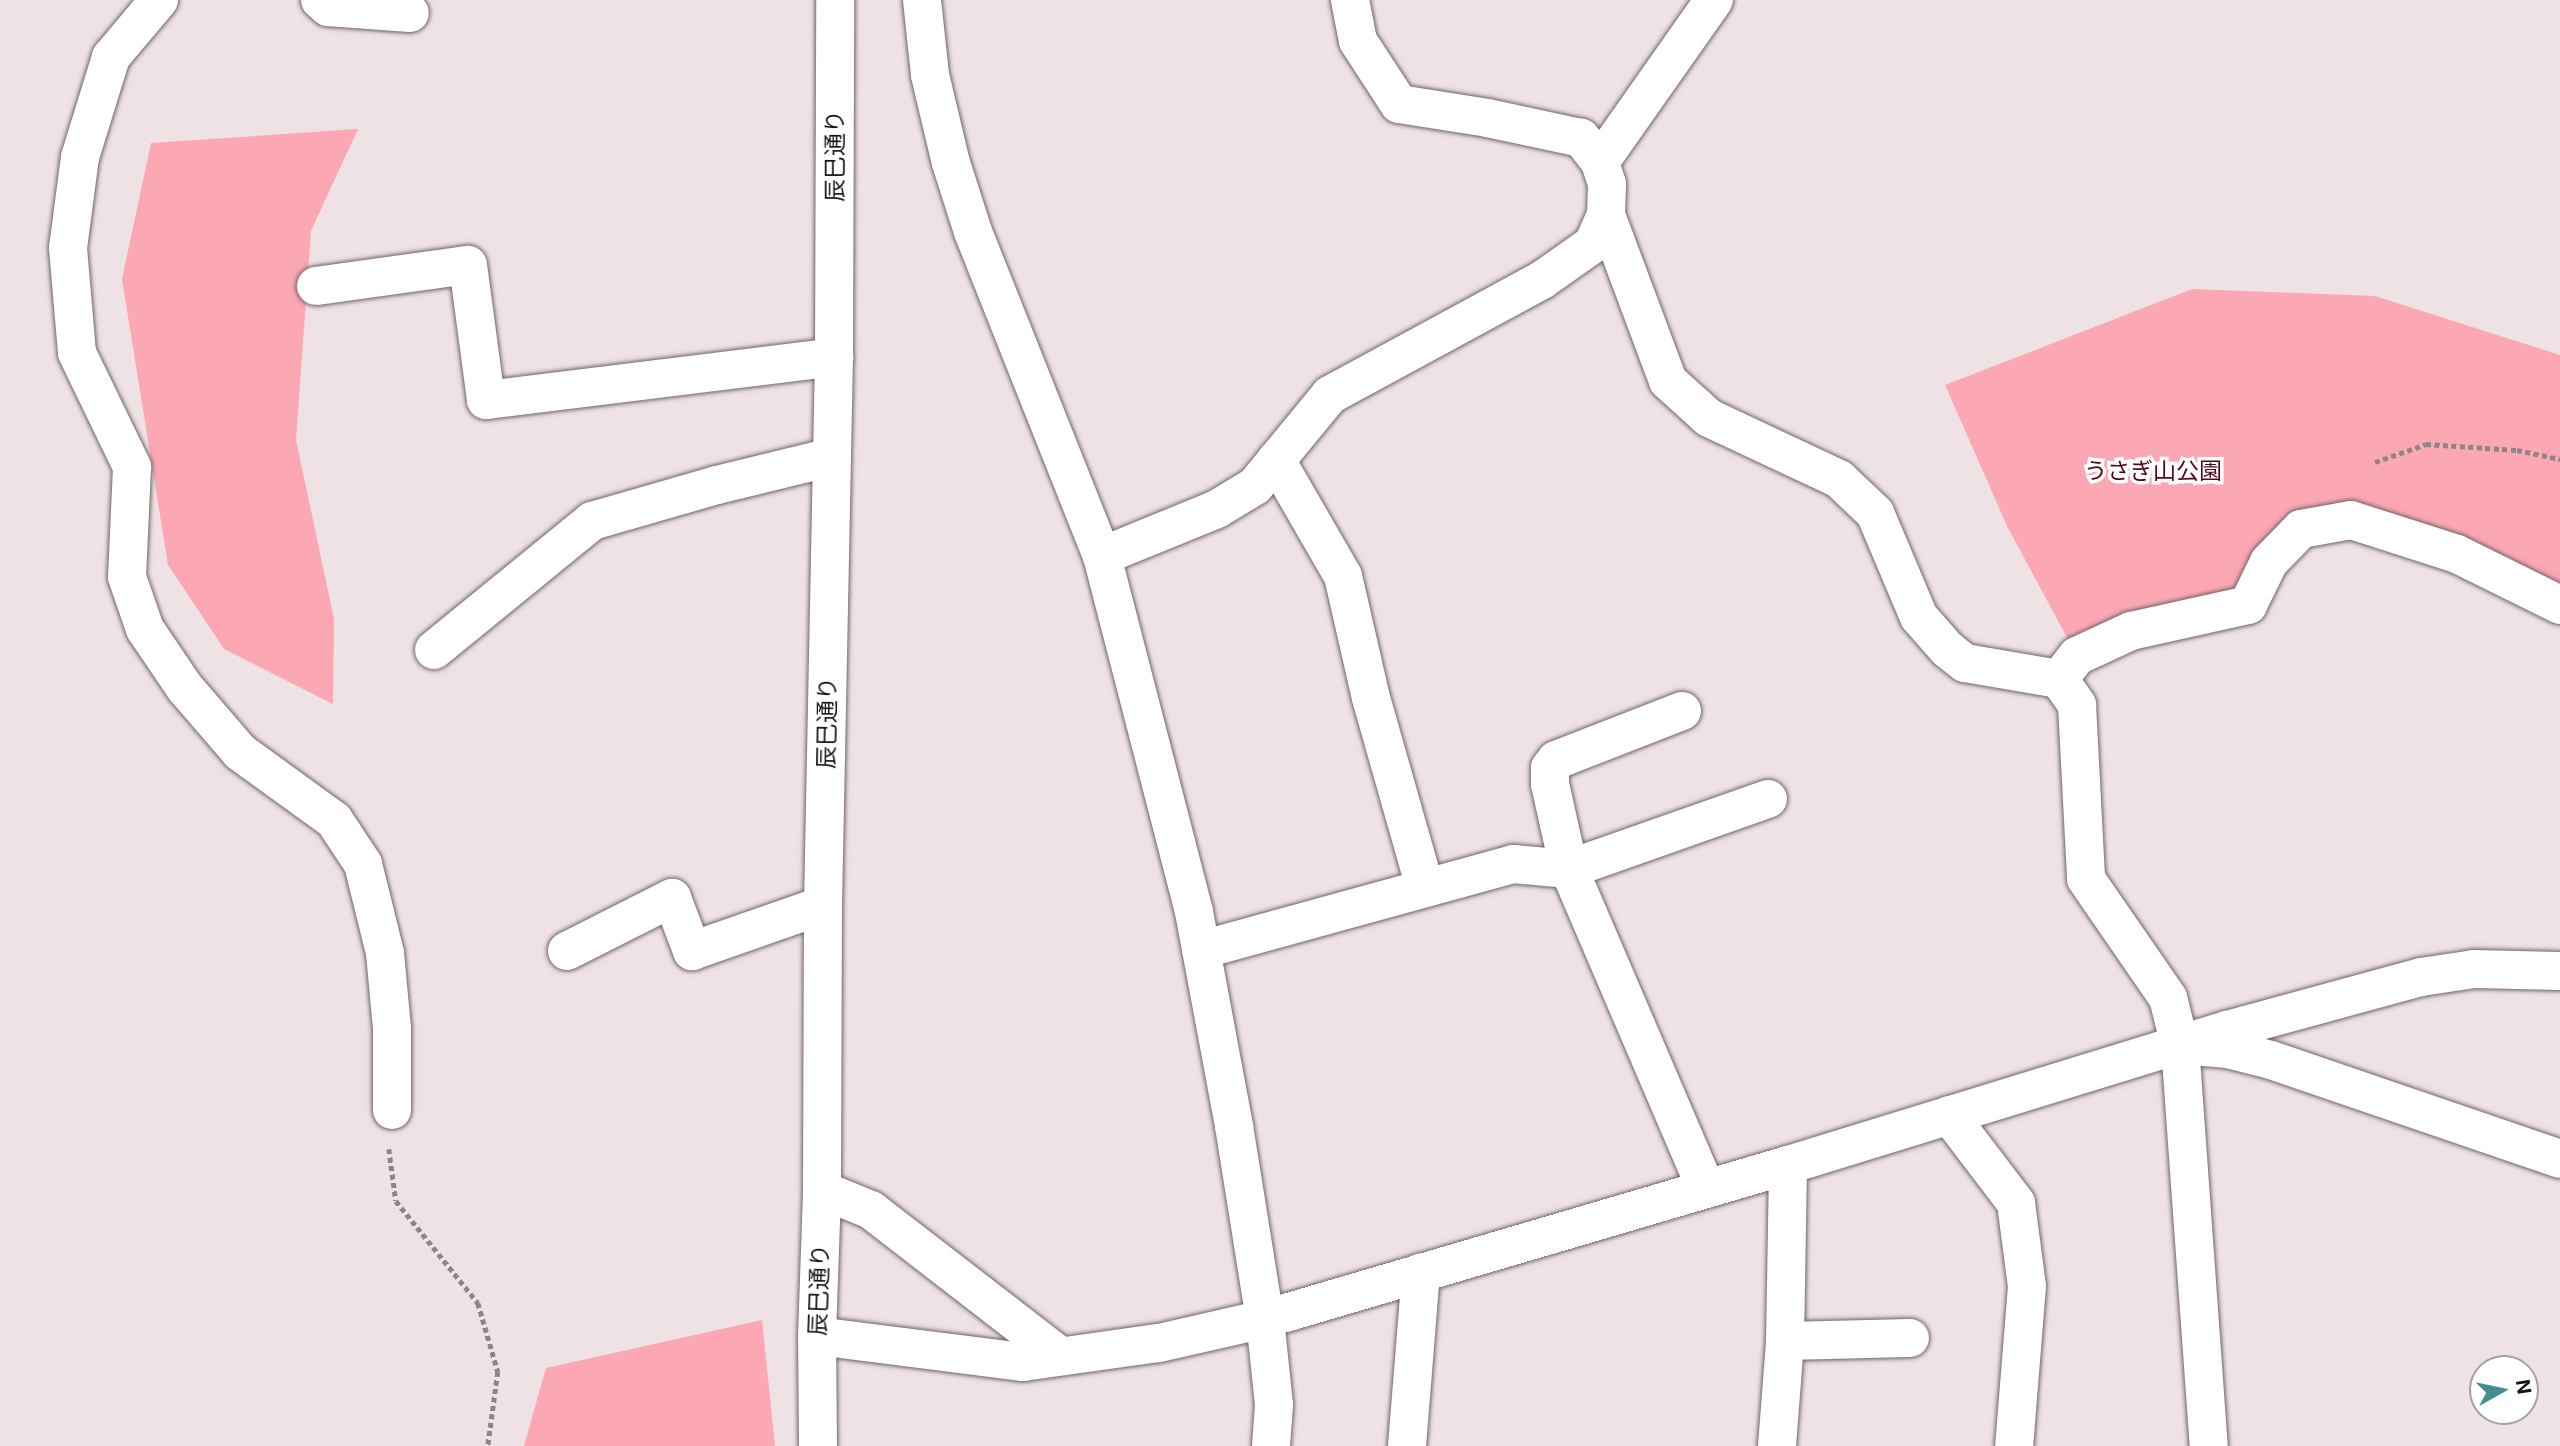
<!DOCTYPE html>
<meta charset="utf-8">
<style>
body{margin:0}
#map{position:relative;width:2560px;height:1446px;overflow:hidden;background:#efe2e4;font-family:Inter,"Noto Sans JP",sans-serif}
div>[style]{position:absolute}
.green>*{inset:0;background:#fca7b4}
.path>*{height:4.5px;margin-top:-2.25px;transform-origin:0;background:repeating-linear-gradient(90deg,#8e8586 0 5px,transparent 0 8.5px)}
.roads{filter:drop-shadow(0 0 2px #706567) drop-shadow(0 0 2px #706567)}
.minor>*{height:38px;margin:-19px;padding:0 19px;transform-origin:19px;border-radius:19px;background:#fff}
span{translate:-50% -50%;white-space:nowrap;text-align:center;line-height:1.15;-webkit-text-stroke:7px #fff;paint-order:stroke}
.street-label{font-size:23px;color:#181415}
.park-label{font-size:23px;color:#54051e}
.north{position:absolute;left:2469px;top:1355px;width:70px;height:70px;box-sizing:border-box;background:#fff;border:2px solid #a3a1a1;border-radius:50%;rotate:81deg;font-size:19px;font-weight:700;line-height:28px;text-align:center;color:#181415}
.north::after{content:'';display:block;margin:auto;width:24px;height:32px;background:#458c91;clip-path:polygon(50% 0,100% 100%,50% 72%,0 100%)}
</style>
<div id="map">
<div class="green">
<i style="clip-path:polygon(358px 129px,311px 231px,296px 440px,334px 619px,333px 704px,224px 649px,168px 565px,122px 279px,151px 143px)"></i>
<i style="clip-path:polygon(2192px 289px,2375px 296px,2560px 355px,2560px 605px,2351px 520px,2301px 529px,2248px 605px,2077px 656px,2007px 526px,1945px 385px)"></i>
<i style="clip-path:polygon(762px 1320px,775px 1446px,524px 1446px,546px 1368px)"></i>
</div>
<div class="path">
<i style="left:2375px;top:462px;width:54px;rotate:-19.4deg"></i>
<i style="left:2426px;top:444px;width:91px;rotate:3.8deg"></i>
<i style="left:2517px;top:450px;width:44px;rotate:11.8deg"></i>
<i style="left:389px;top:1149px;width:52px;rotate:82.3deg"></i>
<i style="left:396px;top:1201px;width:131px;rotate:51.2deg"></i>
<i style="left:478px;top:1303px;width:72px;rotate:73.8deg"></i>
<i style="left:498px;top:1372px;width:75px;rotate:97.7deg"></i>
</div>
<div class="roads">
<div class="minor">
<i style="left:159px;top:0;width:75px;rotate:130.1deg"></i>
<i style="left:111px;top:57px;width:105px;rotate:107.2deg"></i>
<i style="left:80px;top:157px;width:92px;rotate:97.5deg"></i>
<i style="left:68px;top:248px;width:105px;rotate:85.1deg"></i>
<i style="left:77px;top:353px;width:127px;rotate:64.2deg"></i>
<i style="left:132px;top:467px;width:110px;rotate:92.6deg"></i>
<i style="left:127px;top:577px;width:55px;rotate:70.9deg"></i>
<i style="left:145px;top:629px;width:71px;rotate:55.9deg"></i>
<i style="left:185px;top:688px;width:84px;rotate:49.3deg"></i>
<i style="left:240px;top:752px;width:116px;rotate:35.9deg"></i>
<i style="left:334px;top:820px;width:53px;rotate:56.6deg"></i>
<i style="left:363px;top:864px;width:92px;rotate:76.1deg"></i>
<i style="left:385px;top:953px;width:75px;rotate:84.7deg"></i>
<i style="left:392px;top:1028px;width:82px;rotate:90deg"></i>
<i style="left:320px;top:0;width:11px;rotate:41deg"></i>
<i style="left:328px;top:7px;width:82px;rotate:4.2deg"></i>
<i style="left:922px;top:0;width:75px;rotate:83.9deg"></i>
<i style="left:930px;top:75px;width:90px;rotate:76.6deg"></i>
<i style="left:951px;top:163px;width:72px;rotate:72.3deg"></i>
<i style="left:973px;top:232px;width:349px;rotate:68.3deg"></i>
<i style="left:1102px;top:556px;width:368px;rotate:75.5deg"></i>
<i style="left:1194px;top:912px;width:218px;rotate:79.4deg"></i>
<i style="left:1234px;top:1126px;width:195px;rotate:80.9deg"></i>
<i style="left:1265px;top:1319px;width:86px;rotate:84deg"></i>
<i style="left:1274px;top:1405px;width:41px;rotate:94.2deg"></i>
<i style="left:1600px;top:162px;width:198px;rotate:-54.9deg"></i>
<i style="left:1606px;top:215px;width:177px;rotate:69.5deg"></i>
<i style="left:1668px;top:381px;width:55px;rotate:42.1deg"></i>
<i style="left:1709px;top:418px;width:144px;rotate:25.1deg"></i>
<i style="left:1839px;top:479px;width:50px;rotate:43.4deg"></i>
<i style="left:1875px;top:513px;width:113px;rotate:67.1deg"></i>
<i style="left:1919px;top:617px;width:43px;rotate:48.8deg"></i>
<i style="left:1947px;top:649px;width:23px;rotate:38deg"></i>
<i style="left:1965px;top:663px;width:95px;rotate:9.7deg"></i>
<i style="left:2059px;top:679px;width:32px;rotate:55deg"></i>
<i style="left:2077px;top:705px;width:174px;rotate:87deg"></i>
<i style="left:2086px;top:879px;width:145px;rotate:55.4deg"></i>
<i style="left:2168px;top:998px;width:49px;rotate:75.7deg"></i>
<i style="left:2180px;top:1045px;width:402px;rotate:85.9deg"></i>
<i style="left:316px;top:286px;width:153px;rotate:-7.9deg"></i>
<i style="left:468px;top:265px;width:136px;rotate:82.4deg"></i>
<i style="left:486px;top:400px;width:351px;rotate:-7deg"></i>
<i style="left:1276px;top:460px;width:134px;rotate:60deg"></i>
<i style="left:1343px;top:576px;width:125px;rotate:77.1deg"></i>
<i style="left:1371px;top:698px;width:197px;rotate:74.1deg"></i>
<i style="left:1102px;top:556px;width:124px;rotate:-22.2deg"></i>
<i style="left:1217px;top:509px;width:44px;rotate:-31.2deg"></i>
<i style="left:1255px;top:486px;width:118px;rotate:-50.5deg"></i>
<i style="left:1330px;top:395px;width:241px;rotate:-28.5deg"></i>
<i style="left:1542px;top:280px;width:62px;rotate:-35.2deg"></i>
<i style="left:1593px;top:244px;width:32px;rotate:-66deg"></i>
<i style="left:1606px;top:215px;width:31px;rotate:-88deg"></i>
<i style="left:1607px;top:184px;width:23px;rotate:-108deg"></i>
<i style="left:1600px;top:162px;width:31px;rotate:-128deg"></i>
<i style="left:1581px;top:138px;width:95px;rotate:-167.9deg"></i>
<i style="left:1488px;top:118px;width:90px;rotate:-171.1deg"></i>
<i style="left:1399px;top:104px;width:75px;rotate:-123.1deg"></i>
<i style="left:1358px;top:41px;width:42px;rotate:-101deg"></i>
<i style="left:434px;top:650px;width:204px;rotate:-39.2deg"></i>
<i style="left:592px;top:521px;width:130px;rotate:-16.1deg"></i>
<i style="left:717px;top:485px;width:118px;rotate:-13.7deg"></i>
<i style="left:2059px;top:679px;width:29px;rotate:-52deg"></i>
<i style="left:2077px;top:656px;width:60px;rotate:-24.8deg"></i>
<i style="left:2131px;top:631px;width:120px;rotate:-12.5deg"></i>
<i style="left:2248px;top:605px;width:48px;rotate:-64deg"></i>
<i style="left:2269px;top:562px;width:46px;rotate:-45.9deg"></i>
<i style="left:2301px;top:529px;width:51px;rotate:-10.2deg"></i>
<i style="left:2351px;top:520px;width:111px;rotate:17.8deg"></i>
<i style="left:2457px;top:554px;width:115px;rotate:26.3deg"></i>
<i style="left:1682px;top:711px;width:135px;rotate:158.7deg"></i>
<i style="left:1556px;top:760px;width:10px;rotate:127deg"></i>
<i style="left:1550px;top:768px;width:16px;rotate:90deg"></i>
<i style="left:1550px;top:784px;width:87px;rotate:77.4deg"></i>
<i style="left:1569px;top:869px;width:211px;rotate:-19.4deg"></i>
<i style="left:1201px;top:950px;width:324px;rotate:-15.4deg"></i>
<i style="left:1513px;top:864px;width:56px;rotate:5.1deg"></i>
<i style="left:1569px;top:869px;width:348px;rotate:66.8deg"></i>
<i style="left:567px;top:951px;width:118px;rotate:-26.8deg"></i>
<i style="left:672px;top:898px;width:57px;rotate:69.3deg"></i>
<i style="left:692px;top:951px;width:139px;rotate:-19.3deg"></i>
<i style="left:2192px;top:1046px;width:36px;rotate:5deg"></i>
<i style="left:2228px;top:1049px;width:44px;rotate:14.3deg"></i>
<i style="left:2271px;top:1060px;width:305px;rotate:18.9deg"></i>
<i style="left:1949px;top:1115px;width:111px;rotate:52.7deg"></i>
<i style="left:2016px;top:1203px;width:84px;rotate:82.5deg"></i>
<i style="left:2027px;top:1286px;width:161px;rotate:94.6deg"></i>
<i style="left:822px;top:1190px;width:53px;rotate:22.2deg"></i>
<i style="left:871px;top:1210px;width:239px;rotate:37.7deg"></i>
<i style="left:817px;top:1336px;width:208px;rotate:7.2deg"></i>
<i style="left:1023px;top:1362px;width:137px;rotate:-8deg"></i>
<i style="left:1159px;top:1343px;width:109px;rotate:-12.8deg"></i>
<i style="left:1265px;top:1319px;width:545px;rotate:-16.41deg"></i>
<i style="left:1788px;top:1165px;width:459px;rotate:-17.1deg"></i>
<i style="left:2227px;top:1030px;width:201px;rotate:-15.3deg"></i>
<i style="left:2421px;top:977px;width:54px;rotate:-8.6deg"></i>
<i style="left:2474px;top:969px;width:86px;rotate:1.3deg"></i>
<i style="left:1785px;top:1341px;width:125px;rotate:-1.4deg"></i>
<i style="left:818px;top:1446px;width:110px;rotate:-90.5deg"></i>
<i style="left:817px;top:1336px;width:146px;rotate:-88deg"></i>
<i style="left:822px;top:1190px;width:285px;rotate:-89.8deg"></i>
<i style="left:823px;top:905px;width:548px;rotate:-88.85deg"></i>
<i style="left:834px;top:357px;width:357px;rotate:-89.8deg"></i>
<i style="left:1407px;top:1446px;width:174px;rotate:-85.4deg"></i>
<i style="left:1777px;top:1446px;width:105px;rotate:-85.6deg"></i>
<i style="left:1785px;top:1341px;width:176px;rotate:-89deg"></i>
</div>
</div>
<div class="street-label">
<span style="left:835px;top:156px;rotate:-90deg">辰巳通り</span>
<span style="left:827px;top:723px;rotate:-89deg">辰巳通り</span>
<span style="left:819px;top:1290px;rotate:-88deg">辰巳通り</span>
</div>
<div class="park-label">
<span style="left:2153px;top:471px">うさぎ山公園</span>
</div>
<div class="north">N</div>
</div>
